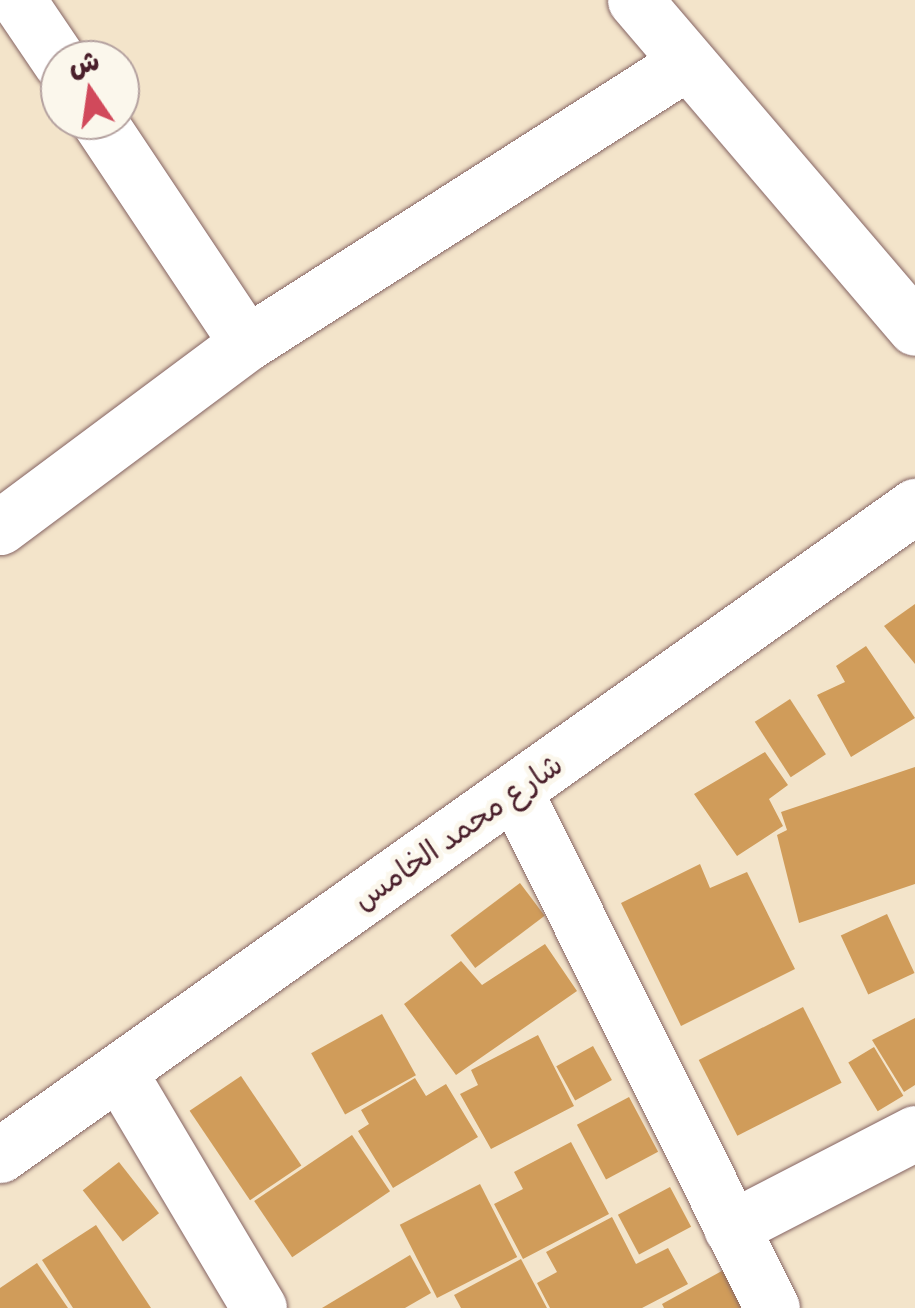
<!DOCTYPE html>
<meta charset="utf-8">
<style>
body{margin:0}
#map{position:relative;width:915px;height:1308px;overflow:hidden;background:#f3e4ca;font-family:Itim,"Playpen Sans Arabic",sans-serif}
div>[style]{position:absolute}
.building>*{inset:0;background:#d09c5a;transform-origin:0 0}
.roads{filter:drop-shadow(0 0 2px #856463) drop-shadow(0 0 2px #856463)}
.minor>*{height:55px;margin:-27.5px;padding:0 27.5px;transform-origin:27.5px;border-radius:27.5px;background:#fff}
span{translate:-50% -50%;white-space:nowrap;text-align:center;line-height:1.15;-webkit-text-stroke:10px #fbf7ec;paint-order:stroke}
.street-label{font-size:30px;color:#4a1f2b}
.north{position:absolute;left:40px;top:40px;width:100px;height:100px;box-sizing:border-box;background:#fbf7ec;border:2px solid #b4a19f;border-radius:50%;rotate:347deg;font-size:28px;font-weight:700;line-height:40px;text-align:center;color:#4a1f2b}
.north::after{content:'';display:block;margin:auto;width:35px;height:45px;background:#d1495b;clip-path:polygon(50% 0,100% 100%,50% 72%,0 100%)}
</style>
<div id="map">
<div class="building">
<i style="clip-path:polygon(915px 604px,915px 664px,884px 626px)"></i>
<i style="clip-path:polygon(866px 646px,915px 718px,851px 757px,817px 695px,845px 682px,836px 666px)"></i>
<i style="left:790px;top:699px;width:66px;height:42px;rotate:57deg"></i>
<i style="clip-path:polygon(765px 752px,788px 785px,769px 799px,783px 826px,737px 856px,694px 794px)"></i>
<i style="clip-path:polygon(915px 767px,915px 884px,799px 923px,777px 835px,787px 830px,781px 812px)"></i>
<i style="clip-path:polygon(700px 864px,710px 888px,747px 872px,795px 969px,681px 1026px,621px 903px)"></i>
<i style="left:520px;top:883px;width:41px;height:87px;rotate:53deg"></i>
<i style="left:887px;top:914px;width:65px;height:51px;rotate:65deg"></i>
<i style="clip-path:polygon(545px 944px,577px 991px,456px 1075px,404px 1004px,461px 961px,482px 985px)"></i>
<i style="left:803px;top:1007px;width:85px;height:117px;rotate:63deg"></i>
<i style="left:382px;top:1014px;width:70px;height:81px;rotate:61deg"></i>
<i style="clip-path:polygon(915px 1018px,915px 1085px,904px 1092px,872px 1040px)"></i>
<i style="clip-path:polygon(538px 1035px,574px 1106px,491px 1149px,460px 1094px,478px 1085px,471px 1070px)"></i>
<i style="left:593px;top:1046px;width:39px;height:42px;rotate:61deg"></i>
<i style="left:874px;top:1047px;width:57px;height:30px;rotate:59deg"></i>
<i style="left:241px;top:1076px;width:108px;height:62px;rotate:56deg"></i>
<i style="clip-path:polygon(415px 1078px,426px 1096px,446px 1084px,478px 1137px,393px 1188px,358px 1131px,369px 1124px,361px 1110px)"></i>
<i style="left:629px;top:1097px;width:62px;height:59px;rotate:62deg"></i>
<i style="left:352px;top:1135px;width:68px;height:118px;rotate:56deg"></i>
<i style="clip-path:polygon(571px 1142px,609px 1214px,523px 1259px,494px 1204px,523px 1189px,514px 1172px)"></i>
<i style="left:119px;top:1162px;width:65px;height:46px;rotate:52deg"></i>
<i style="left:480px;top:1184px;width:82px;height:90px;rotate:63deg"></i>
<i style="left:670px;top:1187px;width:45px;height:59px;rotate:62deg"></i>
<i style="clip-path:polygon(612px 1217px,636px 1264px,668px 1248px,688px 1284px,642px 1308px,550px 1308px,537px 1283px,557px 1272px,546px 1252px)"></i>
<i style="clip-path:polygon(96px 1225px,151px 1308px,73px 1308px,42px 1260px)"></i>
<i style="clip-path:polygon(410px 1255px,431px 1293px,405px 1308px,322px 1308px)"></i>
<i style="clip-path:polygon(521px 1259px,547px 1308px,461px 1308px,454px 1295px)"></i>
<i style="clip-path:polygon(37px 1263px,68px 1308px,0 1308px,0 1288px)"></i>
<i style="clip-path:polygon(729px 1267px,752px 1308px,664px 1308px,662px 1304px)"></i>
</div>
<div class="roads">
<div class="minor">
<i style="left:18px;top:0;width:75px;rotate:55.9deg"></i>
<i style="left:635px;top:0;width:431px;rotate:49.5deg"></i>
<i style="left:98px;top:120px;width:268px;rotate:56.3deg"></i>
<i style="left:0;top:527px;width:308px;rotate:-36.7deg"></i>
<i style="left:247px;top:343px;width:521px;rotate:-32.53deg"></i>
<i style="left:515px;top:792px;width:576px;rotate:63.52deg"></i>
<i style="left:119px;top:1072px;width:274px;rotate:59.3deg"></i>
<i style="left:0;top:1155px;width:1122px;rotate:-35.35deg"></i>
<i style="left:731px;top:1228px;width:207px;rotate:-27.3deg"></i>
</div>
</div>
<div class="street-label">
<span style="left:458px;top:832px;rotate:-35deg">شارع محمد الخامس</span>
</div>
<div class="north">ش</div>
</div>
